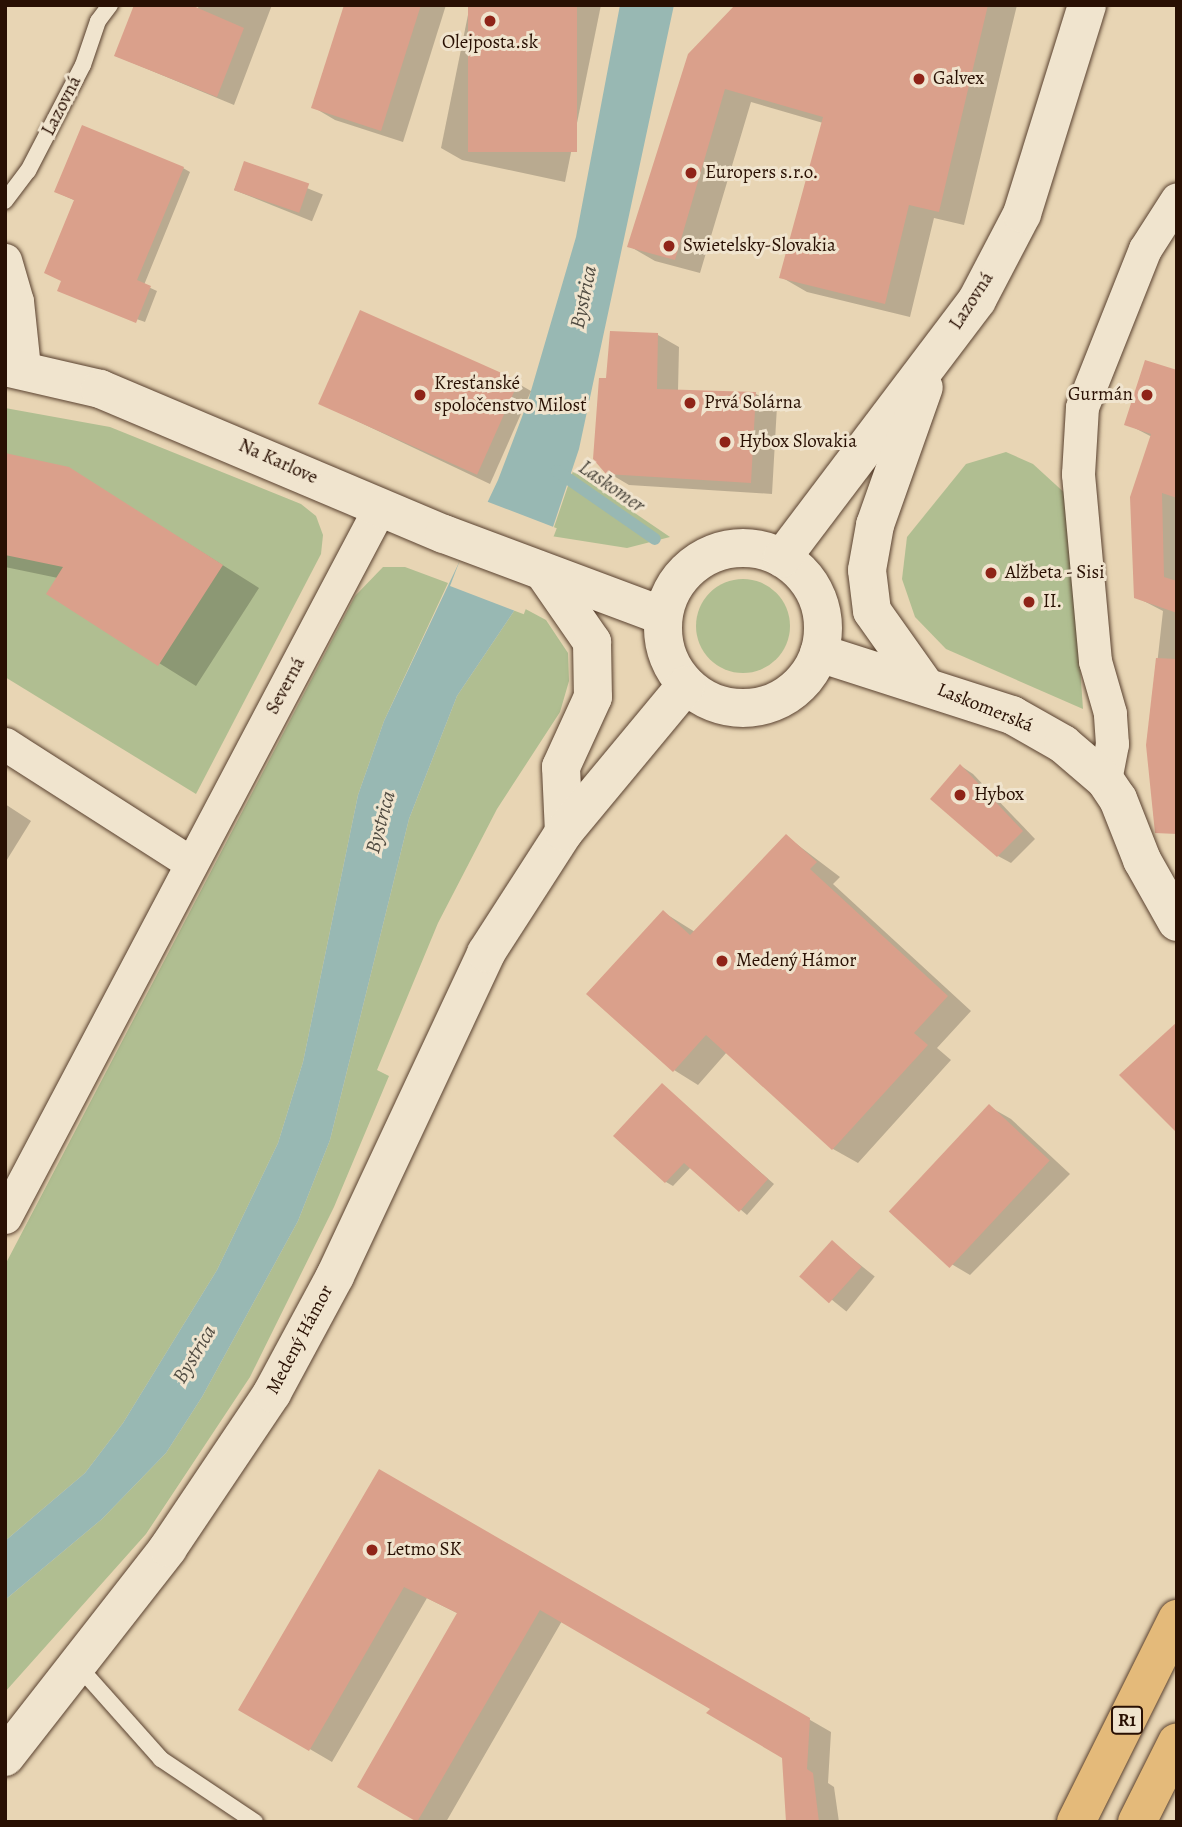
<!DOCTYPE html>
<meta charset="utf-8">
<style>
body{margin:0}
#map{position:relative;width:1182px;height:1827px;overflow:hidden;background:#e8d5b4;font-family:Alegreya,serif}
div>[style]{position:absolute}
.green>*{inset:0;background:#b0be91}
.round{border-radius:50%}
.water>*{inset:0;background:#98b8b3}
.pier>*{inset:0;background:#e8d5b4;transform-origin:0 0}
.shadow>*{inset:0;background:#0003;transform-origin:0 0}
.stream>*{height:12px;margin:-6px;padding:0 6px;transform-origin:6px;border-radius:6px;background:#98b8b3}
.building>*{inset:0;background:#daa08b;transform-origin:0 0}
.roads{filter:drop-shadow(0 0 2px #59412f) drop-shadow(0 0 2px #59412f)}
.lane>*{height:16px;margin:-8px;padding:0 8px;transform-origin:8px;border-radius:8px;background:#f0e4ce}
.street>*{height:33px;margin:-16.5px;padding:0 16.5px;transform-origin:16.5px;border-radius:16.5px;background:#f0e4ce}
.secondary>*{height:38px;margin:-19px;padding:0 19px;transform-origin:19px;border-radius:19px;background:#f0e4ce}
.secondary>.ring{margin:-19px;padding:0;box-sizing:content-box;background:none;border:38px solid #f0e4ce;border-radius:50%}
.highway>*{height:38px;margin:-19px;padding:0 19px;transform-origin:19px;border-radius:19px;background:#e4ba7a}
.dots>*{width:19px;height:19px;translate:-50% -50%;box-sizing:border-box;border:4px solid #f0e4ce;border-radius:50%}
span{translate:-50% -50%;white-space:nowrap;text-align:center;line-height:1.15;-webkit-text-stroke:6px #f0e4ce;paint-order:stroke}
.shield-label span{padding:2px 5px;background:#f0e4ce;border:2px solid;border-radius:5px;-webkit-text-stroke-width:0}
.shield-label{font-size:18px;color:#291003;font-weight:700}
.poi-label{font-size:19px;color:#291003}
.left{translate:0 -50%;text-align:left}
.right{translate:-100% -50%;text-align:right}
.street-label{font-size:19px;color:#291003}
.water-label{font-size:21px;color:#504b41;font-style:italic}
.frame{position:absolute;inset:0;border:7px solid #291003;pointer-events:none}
</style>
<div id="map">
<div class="green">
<i style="clip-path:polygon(5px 408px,110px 427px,301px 504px,316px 516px,323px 535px,321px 554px,196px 794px,5px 677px)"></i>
<i style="clip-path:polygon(1006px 452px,1033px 464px,1068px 496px,1083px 709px,946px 649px,915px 617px,902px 579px,907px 537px,966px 464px)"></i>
<i style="clip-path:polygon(573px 471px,670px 537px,627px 548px,551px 536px)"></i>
<i style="clip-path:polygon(383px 567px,405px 567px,448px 583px,384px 721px,358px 795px,303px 1062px,278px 1143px,217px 1270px,123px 1423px,85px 1473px,5px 1541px,5px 1265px,355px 596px)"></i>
<i class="round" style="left:696px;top:579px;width:94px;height:94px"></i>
<i style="clip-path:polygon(518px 605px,546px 620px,568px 653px,569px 681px,560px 712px,497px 809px,438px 923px,377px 1070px,389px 1076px,334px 1207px,250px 1377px,146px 1534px,5px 1692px,5px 1600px,102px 1519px,166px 1453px,202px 1397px,298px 1221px,330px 1140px,409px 819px,457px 696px)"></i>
</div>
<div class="water">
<i style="clip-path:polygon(620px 5px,674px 5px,579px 449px,550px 536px,518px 605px,457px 696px,409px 819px,330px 1140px,298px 1221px,202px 1397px,166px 1453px,102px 1519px,5px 1600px,5px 1541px,85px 1473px,123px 1423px,217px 1270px,278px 1143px,303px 1062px,358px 795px,384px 721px,498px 480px,528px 401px,576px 237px)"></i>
</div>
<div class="pier">
<i style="left:483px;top:500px;width:79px;height:92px;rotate:21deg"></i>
</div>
<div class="shadow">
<i style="clip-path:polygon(199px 5px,272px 5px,234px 105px,116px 56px,197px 11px)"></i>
<i style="clip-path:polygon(346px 5px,446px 5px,403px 142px,335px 120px,313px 107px)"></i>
<i style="clip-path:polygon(470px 5px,601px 5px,565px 182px,462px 160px,441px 148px)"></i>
<i style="clip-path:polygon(737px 5px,1017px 5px,964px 225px,934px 218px,910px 317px,807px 292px,781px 277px,823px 123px,751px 102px,700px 273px,655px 261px,629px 246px)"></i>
<i style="left:245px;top:163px;width:84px;height:29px;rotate:22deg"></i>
<i style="clip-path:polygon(183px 168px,190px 172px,144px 285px,157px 291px,145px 322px,66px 294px,76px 201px,56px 192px)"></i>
<i style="clip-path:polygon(658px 335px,679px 347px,678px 391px,756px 394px,777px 406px,772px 494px,629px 485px,607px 472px,608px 379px)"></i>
<i style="clip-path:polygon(1177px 372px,1177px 818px,1148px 746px,1163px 611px,1136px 597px,1152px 437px,1127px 424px)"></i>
<i style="clip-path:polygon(517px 383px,531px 391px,490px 484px,319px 403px)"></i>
<i style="clip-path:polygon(5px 454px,68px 468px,259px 588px,196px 686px,48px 594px,58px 578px,5px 567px)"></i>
<i style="clip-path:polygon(961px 766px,973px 774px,1035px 839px,1011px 863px,998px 856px)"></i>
<i style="clip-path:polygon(5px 804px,31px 821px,5px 863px)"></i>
<i style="clip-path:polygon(786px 836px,840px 877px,833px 884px,971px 1011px,937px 1048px,951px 1060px,858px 1163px,833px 1149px,727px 1052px,698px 1085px,674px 1070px,663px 912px,695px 932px)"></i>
<i style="clip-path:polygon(662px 1085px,774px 1184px,747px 1215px,691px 1167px,673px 1186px,666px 1182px,616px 1136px)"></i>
<i style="clip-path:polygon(990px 1107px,1011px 1119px,1070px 1174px,970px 1275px,948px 1262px)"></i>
<i style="left:832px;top:1242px;width:55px;height:45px;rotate:39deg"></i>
<i style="clip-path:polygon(380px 1472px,831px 1732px,828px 1783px,834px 1787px,839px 1822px,788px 1822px,784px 1757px,712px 1708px,562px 1621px,446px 1822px,419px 1822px,359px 1786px,459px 1614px,427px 1598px,332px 1762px,241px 1709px)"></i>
</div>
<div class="stream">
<i style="left:557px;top:471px;width:119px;rotate:34.8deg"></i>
</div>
<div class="building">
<i style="clip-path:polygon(134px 5px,191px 5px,244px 28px,217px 97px,114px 56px)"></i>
<i style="clip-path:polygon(344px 5px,421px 5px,381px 131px,311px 108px)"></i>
<i style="left:468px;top:5px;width:109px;height:147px"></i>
<i style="clip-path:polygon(735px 5px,988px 5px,939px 212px,909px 205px,885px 304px,779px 278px,823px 117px,725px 89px,675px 260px,627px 247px,688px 54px)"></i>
<i style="clip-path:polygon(82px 125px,184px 167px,137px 280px,151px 286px,136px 323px,57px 291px,61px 281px,44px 273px,74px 200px,54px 192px)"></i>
<i style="left:244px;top:161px;width:69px;height:31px;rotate:19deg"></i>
<i style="left:360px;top:310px;width:174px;height:103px;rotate:24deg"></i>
<i style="clip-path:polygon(610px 331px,658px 333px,657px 389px,756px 392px,751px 483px,606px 474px,593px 459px,599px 378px,606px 378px)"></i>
<i style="clip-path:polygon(1145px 360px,1177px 370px,1177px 498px,1162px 493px,1164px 577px,1177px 581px,1177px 613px,1134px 598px,1130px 497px,1151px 434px,1124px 425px)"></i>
<i style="clip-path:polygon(5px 453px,69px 467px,223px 565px,158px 666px,46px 594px,63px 567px,5px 555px)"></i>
<i style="clip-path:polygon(1156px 658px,1177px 659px,1177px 834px,1155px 833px,1146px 745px)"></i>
<i style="clip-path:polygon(960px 764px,1023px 831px,997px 857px,930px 799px)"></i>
<i style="clip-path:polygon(786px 834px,817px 862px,810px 869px,948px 996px,914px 1033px,928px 1045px,832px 1150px,706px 1035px,673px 1072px,586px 994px,663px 910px,690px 935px)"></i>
<i style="clip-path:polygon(1177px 1022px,1177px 1133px,1119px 1075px)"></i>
<i style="clip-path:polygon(662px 1083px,768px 1179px,739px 1212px,684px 1163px,665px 1183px,613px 1136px)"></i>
<i style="left:989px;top:1104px;width:83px;height:147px;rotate:43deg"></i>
<i style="left:832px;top:1240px;width:40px;height:49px;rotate:42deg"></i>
<i style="clip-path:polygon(379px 1469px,810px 1718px,807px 1769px,813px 1773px,819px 1822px,786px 1822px,782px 1758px,706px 1713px,710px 1709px,540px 1610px,417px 1822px,357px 1787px,457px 1613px,404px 1587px,309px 1751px,238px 1710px)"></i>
</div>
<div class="roads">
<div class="lane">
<i style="left:5px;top:201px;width:38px;rotate:-53deg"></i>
<i style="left:28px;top:171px;width:119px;rotate:-62.6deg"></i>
<i style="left:83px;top:65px;width:46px;rotate:-71.2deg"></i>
<i style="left:98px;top:21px;width:20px;rotate:-53deg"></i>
<i style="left:80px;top:1668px;width:122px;rotate:48.3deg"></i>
<i style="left:161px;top:1759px;width:113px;rotate:33.8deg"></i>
</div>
<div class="street">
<i style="left:5px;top:260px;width:43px;rotate:73.7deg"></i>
<i style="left:17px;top:301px;width:67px;rotate:84deg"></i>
<i style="left:5px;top:744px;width:221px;rotate:32.6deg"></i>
<i style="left:1105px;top:780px;width:37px;rotate:-79deg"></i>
<i style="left:1112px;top:744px;width:31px;rotate:-94deg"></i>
<i style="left:1110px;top:713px;width:54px;rotate:-106.1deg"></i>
<i style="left:1095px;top:661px;width:188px;rotate:-95.2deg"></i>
<i style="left:1078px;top:474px;width:67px;rotate:-86.6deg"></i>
<i style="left:1082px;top:407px;width:170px;rotate:-68.3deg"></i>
<i style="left:1145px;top:249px;width:59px;rotate:-57.4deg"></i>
<i style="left:5px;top:1217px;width:803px;rotate:-62.16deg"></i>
</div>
<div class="secondary">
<i style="left:5px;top:367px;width:98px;rotate:13deg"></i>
<i style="left:100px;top:389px;width:373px;rotate:22.9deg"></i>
<i style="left:444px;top:534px;width:234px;rotate:20.5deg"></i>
<i class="ring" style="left:663px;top:548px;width:122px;height:122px"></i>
<i style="left:782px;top:558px;width:323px;rotate:-52.9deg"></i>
<i style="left:977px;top:300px;width:97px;rotate:-62.4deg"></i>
<i style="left:1022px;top:214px;width:219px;rotate:-72.7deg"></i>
<i style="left:545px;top:574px;width:83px;rotate:55.3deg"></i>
<i style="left:592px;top:642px;width:55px;rotate:89deg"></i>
<i style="left:593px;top:697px;width:77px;rotate:114.6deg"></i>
<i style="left:561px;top:767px;width:65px;rotate:87.4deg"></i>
<i style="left:819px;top:653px;width:203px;rotate:17.8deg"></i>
<i style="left:1012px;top:715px;width:59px;rotate:29.6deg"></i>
<i style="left:1063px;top:744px;width:55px;rotate:40.6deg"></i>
<i style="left:1105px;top:780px;width:23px;rotate:56deg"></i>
<i style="left:1118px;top:799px;width:66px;rotate:68.5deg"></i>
<i style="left:1142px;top:860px;width:71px;rotate:60.6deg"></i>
<i style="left:923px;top:683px;width:88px;rotate:-125.3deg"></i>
<i style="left:872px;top:611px;width:41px;rotate:-97deg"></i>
<i style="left:867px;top:570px;width:46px;rotate:-79.9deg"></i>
<i style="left:875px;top:525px;width:146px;rotate:-70.5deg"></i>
<i style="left:5px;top:1757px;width:265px;rotate:-52deg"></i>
<i style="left:168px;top:1548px;width:187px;rotate:-56.1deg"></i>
<i style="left:272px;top:1393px;width:133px;rotate:-61.7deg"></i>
<i style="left:335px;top:1276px;width:357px;rotate:-64.9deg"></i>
<i style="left:486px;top:953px;width:144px;rotate:-57.2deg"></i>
<i style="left:564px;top:832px;width:191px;rotate:-50.3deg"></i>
</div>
<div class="highway">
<i style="left:1076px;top:1822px;width:227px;rotate:-63.5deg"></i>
<i style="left:1137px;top:1822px;width:89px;rotate:-63.4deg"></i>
</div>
</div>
<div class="dots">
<i style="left:490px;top:21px;background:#8f2418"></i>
<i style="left:919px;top:79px;background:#8f2418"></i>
<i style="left:691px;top:173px;background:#8f2418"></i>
<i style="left:669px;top:246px;background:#8f2418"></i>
<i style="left:420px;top:395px;background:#8f2418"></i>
<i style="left:1147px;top:395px;background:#8f2418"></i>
<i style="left:690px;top:403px;background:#8f2418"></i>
<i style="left:725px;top:442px;background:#8f2418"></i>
<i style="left:991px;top:573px;background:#8f2418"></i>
<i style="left:1029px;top:602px;background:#8f2418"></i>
<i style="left:960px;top:795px;background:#8f2418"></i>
<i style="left:722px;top:961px;background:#8f2418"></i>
<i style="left:372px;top:1550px;background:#8f2418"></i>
</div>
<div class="shield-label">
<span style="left:1127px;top:1720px">R1</span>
</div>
<div class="poi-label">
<span style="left:490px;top:43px">Olejposta.sk</span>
<span class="left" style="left:933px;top:79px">Galvex</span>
<span class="left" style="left:705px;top:173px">Europers s.r.o.</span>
<span class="left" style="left:683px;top:246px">Swietelsky-Slovakia</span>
<span class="left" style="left:434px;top:395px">Kresťanské<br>spoločenstvo Milosť</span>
<span class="right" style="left:1133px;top:395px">Gurmán</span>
<span class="left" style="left:704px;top:403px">Prvá Solárna</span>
<span class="left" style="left:739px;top:442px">Hybox Slovakia</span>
<span class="left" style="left:1005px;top:573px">Alžbeta - Sisi</span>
<span class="left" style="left:1043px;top:602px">II.</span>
<span class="left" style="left:974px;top:795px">Hybox</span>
<span class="left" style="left:736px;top:961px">Medený Hámor</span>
<span class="left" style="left:386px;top:1550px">Letmo SK</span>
</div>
<div class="street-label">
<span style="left:62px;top:106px;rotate:-63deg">Lazovná</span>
<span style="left:972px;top:301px;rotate:-57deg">Lazovná</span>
<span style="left:278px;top:462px;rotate:24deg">Na Karlove</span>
<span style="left:286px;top:686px;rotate:-62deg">Severná</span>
<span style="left:985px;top:708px;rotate:22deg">Laskomerská</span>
<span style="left:300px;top:1340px;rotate:-62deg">Medený Hámor</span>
</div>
<div class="water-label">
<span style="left:583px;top:297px;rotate:-78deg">Bystrica</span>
<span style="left:612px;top:486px;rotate:35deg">Laskomer</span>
<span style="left:380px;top:822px;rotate:-75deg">Bystrica</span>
<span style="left:194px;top:1354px;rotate:-59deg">Bystrica</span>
</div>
<div class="frame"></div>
</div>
